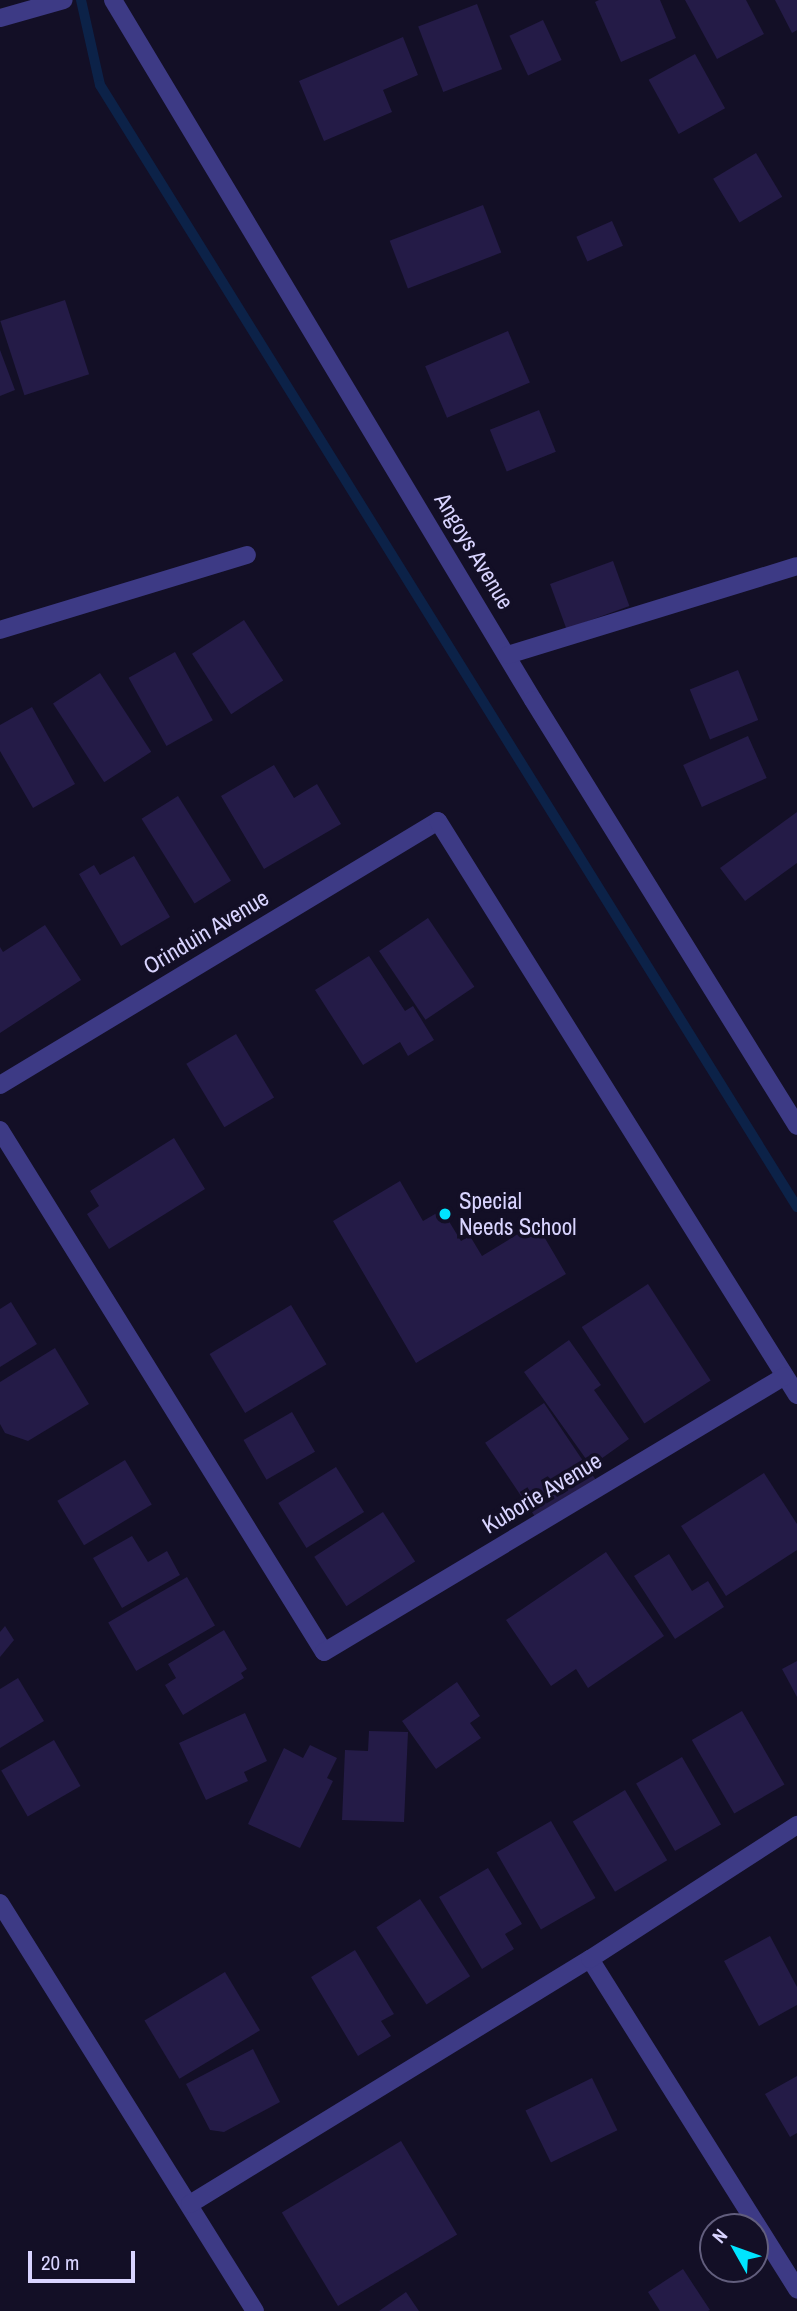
<!DOCTYPE html>
<style>
body{margin:0}
#map{position:relative;width:797px;height:2311px;overflow:hidden;background:#130f26;font-family:"Archivo Narrow",sans-serif}
div>[style]{position:absolute}
.stream>*{height:10px;margin:-5px;padding:0 5px;transform-origin:5px;border-radius:5px;background:#0c2248}
.building>*{inset:0;background:#241b47;transform-origin:0 0}
.minor>*{height:18px;margin:-9px;padding:0 9px;transform-origin:9px;border-radius:9px;background:#3d3a85}
.dots>*{width:19px;height:19px;translate:-50% -50%;box-sizing:border-box;border:4px solid #130f26;border-radius:50%}
span{translate:-50% -50%;white-space:nowrap;text-align:center;line-height:1.15;-webkit-text-stroke:7px #130f26;paint-order:stroke}
.street-label{font-size:23px;color:#d9d4ff}
.poi-label{font-size:23px;color:#d9d4ff}
.left{translate:0 -50%;text-align:left}
.north{position:absolute;left:699px;top:2213px;width:70px;height:70px;box-sizing:border-box;background:#130f26;border:2px solid #625e7d;border-radius:50%;rotate:310deg;font-size:19px;font-weight:700;line-height:28px;text-align:center;color:#d9d4ff}
.north::after{content:'';display:block;margin:auto;width:24px;height:32px;background:#00e5ff;clip-path:polygon(50% 0,100% 100%,50% 72%,0 100%)}
.scale{position:absolute;left:28px;top:2251px;width:107px;height:32px;box-sizing:border-box;border:4px solid #d9d4ff;border-top:0;padding-left:9px;font-size:21px;line-height:24px;white-space:nowrap;color:#d9d4ff;-webkit-text-stroke:5px #130f26;paint-order:stroke}
</style>
<div id="map">
<div class="stream">
<i style="left:81px;top:0;width:87px;rotate:77.4deg"></i>
<i style="left:100px;top:85px;width:1321px;rotate:58.15deg"></i>
</div>
<div class="building">
<i style="clip-path:polygon(599px 0,660px 0,676px 38px,621px 62px,595px 2px)"></i>
<i style="clip-path:polygon(685px 0,746px 0,764px 34px,717px 59px)"></i>
<i style="clip-path:polygon(775px 0,797px 0,797px 30px,792px 33px)"></i>
<i style="left:477px;top:4px;width:70px;height:63px;rotate:69deg"></i>
<i style="left:543px;top:20px;width:44px;height:37px;rotate:65deg"></i>
<i style="clip-path:polygon(403px 37px,418px 75px,383px 90px,392px 112px,324px 141px,299px 81px)"></i>
<i style="left:695px;top:54px;width:62px;height:53px;rotate:61deg"></i>
<i style="left:756px;top:153px;width:51px;height:50px;rotate:59deg"></i>
<i style="left:483px;top:205px;width:51px;height:100px;rotate:69deg"></i>
<i style="left:612px;top:221px;width:27px;height:39px;rotate:66deg"></i>
<i style="left:65px;top:300px;width:78px;height:68px;rotate:72deg"></i>
<i style="left:508px;top:331px;width:56px;height:90px;rotate:67deg"></i>
<i style="clip-path:polygon(0 350px,15px 390px,0 396px)"></i>
<i style="left:539px;top:410px;width:45px;height:53px;rotate:68deg"></i>
<i style="left:613px;top:561px;width:48px;height:67px;rotate:70deg"></i>
<i style="left:244px;top:620px;width:72px;height:62px;rotate:57deg"></i>
<i style="left:175px;top:652px;width:78px;height:53px;rotate:61deg"></i>
<i style="left:738px;top:670px;width:54px;height:52px;rotate:68deg"></i>
<i style="left:100px;top:673px;width:94px;height:56px;rotate:57deg"></i>
<i style="clip-path:polygon(32px 707px,75px 784px,33px 808px,0 751px,0 725px)"></i>
<i style="left:748px;top:736px;width:46px;height:71px;rotate:66deg"></i>
<i style="clip-path:polygon(274px 765px,294px 798px,317px 784px,341px 824px,264px 869px,221px 796px)"></i>
<i style="left:178px;top:796px;width:100px;height:43px;rotate:58deg"></i>
<i style="clip-path:polygon(797px 812px,797px 863px,745px 901px,720px 868px)"></i>
<i style="clip-path:polygon(134px 856px,170px 917px,121px 946px,79px 874px,94px 865px,100px 875px)"></i>
<i style="left:428px;top:918px;width:83px;height:59px;rotate:56deg"></i>
<i style="clip-path:polygon(45px 925px,81px 980px,0 1033px,0 947px,3px 952px)"></i>
<i style="clip-path:polygon(369px 956px,405px 1011px,413px 1006px,434px 1040px,408px 1056px,400px 1042px,363px 1065px,315px 990px)"></i>
<i style="left:236px;top:1034px;width:74px;height:58px;rotate:59deg"></i>
<i style="clip-path:polygon(174px 1138px,205px 1189px,109px 1249px,87px 1214px,99px 1206px,90px 1191px)"></i>
<i style="clip-path:polygon(400px 1181px,423px 1221px,442px 1210px,461px 1241px,470px 1236px,482px 1256px,536px 1223px,566px 1274px,416px 1363px,333px 1221px)"></i>
<i style="left:648px;top:1284px;width:115px;height:79px;rotate:57deg"></i>
<i style="clip-path:polygon(11px 1302px,37px 1344px,0 1367px,0 1309px)"></i>
<i style="left:291px;top:1305px;width:69px;height:95px;rotate:59deg"></i>
<i style="clip-path:polygon(569px 1340px,601px 1385px,594px 1390px,629px 1439px,591px 1466px,524px 1372px)"></i>
<i style="clip-path:polygon(55px 1348px,89px 1404px,28px 1441px,5px 1433px,0 1424px,0 1382px)"></i>
<i style="left:544px;top:1403px;width:94px;height:71px;rotate:56deg"></i>
<i style="left:292px;top:1412px;width:46px;height:56px;rotate:60deg"></i>
<i style="left:125px;top:1460px;width:52px;height:79px;rotate:59deg"></i>
<i style="left:336px;top:1467px;width:53px;height:68px;rotate:58deg"></i>
<i style="clip-path:polygon(764px 1473px,797px 1524px,797px 1550px,726px 1596px,681px 1526px)"></i>
<i style="left:383px;top:1512px;width:59px;height:82px;rotate:57deg"></i>
<i style="clip-path:polygon(132px 1536px,148px 1562px,167px 1551px,180px 1575px,122px 1608px,93px 1558px)"></i>
<i style="clip-path:polygon(606px 1552px,664px 1636px,588px 1688px,576px 1669px,551px 1686px,506px 1620px)"></i>
<i style="clip-path:polygon(669px 1554px,692px 1591px,708px 1581px,724px 1607px,675px 1639px,634px 1576px)"></i>
<i style="left:187px;top:1577px;width:56px;height:91px;rotate:60deg"></i>
<i style="clip-path:polygon(5px 1626px,14px 1640px,0 1657px,0 1632px)"></i>
<i style="clip-path:polygon(224px 1630px,247px 1669px,241px 1673px,244px 1678px,183px 1715px,165px 1685px,176px 1678px,168px 1664px)"></i>
<i style="clip-path:polygon(797px 1661px,797px 1697px,782px 1669px)"></i>
<i style="clip-path:polygon(18px 1678px,44px 1721px,0 1748px,0 1689px)"></i>
<i style="clip-path:polygon(457px 1682px,480px 1716px,470px 1723px,481px 1738px,436px 1769px,402px 1721px)"></i>
<i style="left:742px;top:1711px;width:85px;height:58px;rotate:60deg"></i>
<i style="clip-path:polygon(245px 1713px,267px 1761px,244px 1772px,248px 1781px,206px 1800px,179px 1743px)"></i>
<i style="clip-path:polygon(369px 1731px,408px 1732px,404px 1822px,342px 1820px,345px 1750px,368px 1751px)"></i>
<i style="left:54px;top:1740px;width:53px;height:61px;rotate:60deg"></i>
<i style="clip-path:polygon(310px 1745px,337px 1758px,327px 1778px,333px 1781px,300px 1848px,248px 1824px,284px 1748px,303px 1758px)"></i>
<i style="left:682px;top:1757px;width:78px;height:53px;rotate:60deg"></i>
<i style="left:625px;top:1790px;width:82px;height:61px;rotate:59deg"></i>
<i style="left:551px;top:1821px;width:89px;height:63px;rotate:60deg"></i>
<i style="clip-path:polygon(488px 1868px,522px 1924px,505px 1934px,514px 1949px,482px 1969px,439px 1897px)"></i>
<i style="left:420px;top:1899px;width:92px;height:52px;rotate:57deg"></i>
<i style="clip-path:polygon(770px 1936px,797px 1987px,797px 2005px,759px 2026px,724px 1961px)"></i>
<i style="clip-path:polygon(355px 1950px,394px 2014px,381px 2021px,391px 2036px,358px 2056px,311px 1977px)"></i>
<i style="left:225px;top:1972px;width:68px;height:94px;rotate:59deg"></i>
<i style="clip-path:polygon(253px 2049px,280px 2102px,224px 2132px,210px 2130px,186px 2084px)"></i>
<i style="clip-path:polygon(797px 2076px,797px 2133px,790px 2137px,765px 2094px)"></i>
<i style="left:592px;top:2078px;width:58px;height:74px;rotate:64deg"></i>
<i style="left:401px;top:2141px;width:109px;height:139px;rotate:59deg"></i>
<i style="clip-path:polygon(683px 2269px,710px 2310px,708px 2311px,660px 2311px,648px 2292px)"></i>
<i style="clip-path:polygon(406px 2292px,419px 2311px,379px 2311px)"></i>
</div>
<div class="minor">
<i style="left:113px;top:0;width:816px;rotate:59.04deg"></i>
<i style="left:533px;top:700px;width:501px;rotate:58.21deg"></i>
<i style="left:0;top:18px;width:66px;rotate:-15.7deg"></i>
<i style="left:0;top:630px;width:258px;rotate:-16.9deg"></i>
<i style="left:508px;top:655px;width:302px;rotate:-17.1deg"></i>
<i style="left:0;top:1085px;width:511px;rotate:-31.08deg"></i>
<i style="left:438px;top:821px;width:677px;rotate:57.98deg"></i>
<i style="left:0;top:1130px;width:614px;rotate:58.17deg"></i>
<i style="left:324px;top:1652px;width:537px;rotate:-30.91deg"></i>
<i style="left:0;top:1903px;width:481px;rotate:58deg"></i>
<i style="left:590px;top:1959px;width:390px;rotate:57.9deg"></i>
<i style="left:190px;top:2204px;width:469px;rotate:-31.5deg"></i>
<i style="left:590px;top:1959px;width:247px;rotate:-32.9deg"></i>
</div>
<div class="dots">
<i style="left:445px;top:1214px;background:#00e5ff"></i>
</div>
<div class="street-label">
<span style="left:474px;top:551px;rotate:59deg">Angoys Avenue</span>
<span style="left:206px;top:932px;rotate:-31deg">Orinduin Avenue</span>
<span style="left:542px;top:1493px;rotate:-31deg">Kuborie Avenue</span>
</div>
<div class="poi-label">
<span class="left" style="left:459px;top:1214px">Special<br>Needs School</span>
</div>
<div class="north">N</div>
<div class="scale">20 m</div>
</div>
